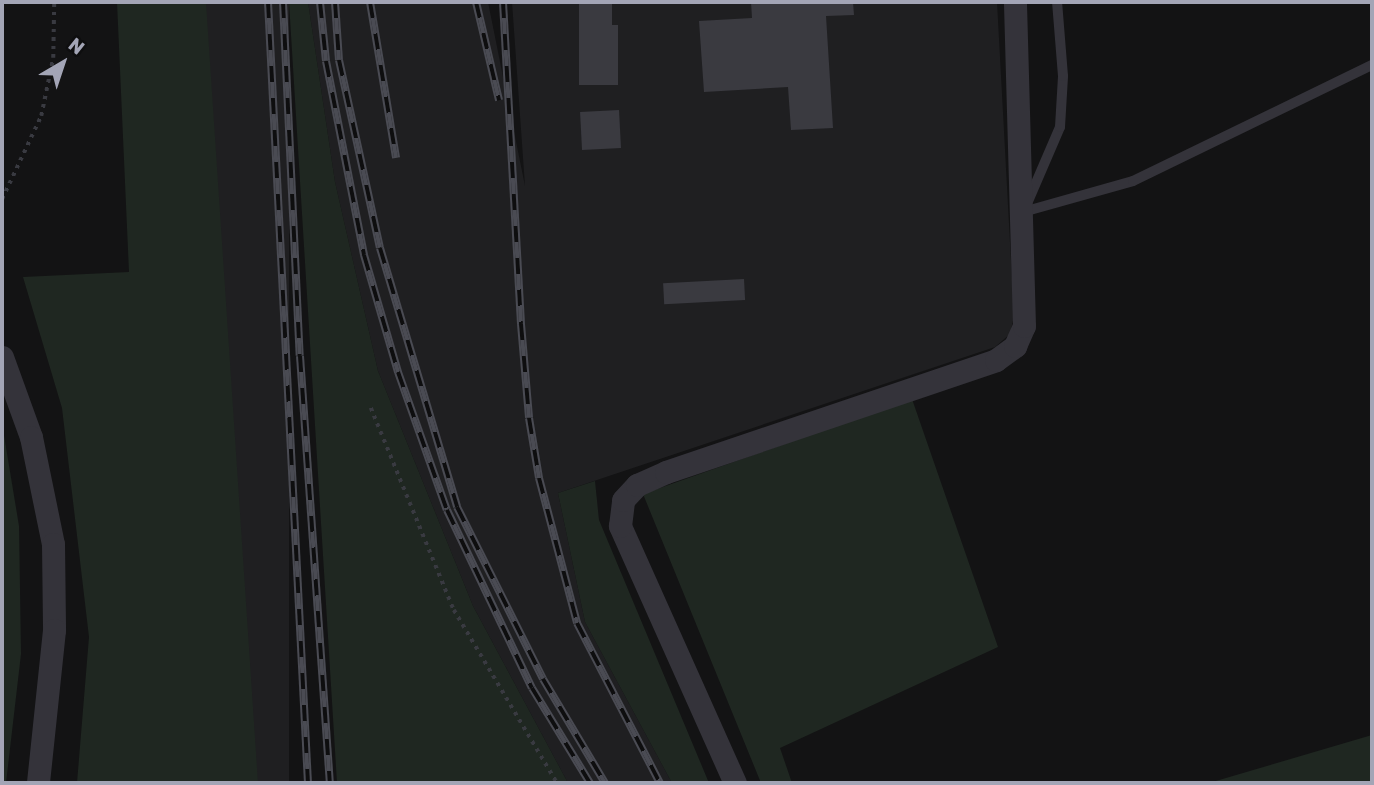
<!DOCTYPE html>
<style>
body{margin:0}
#map{position:relative;width:1374px;height:785px;overflow:hidden;background:#131314;font-family:Rubik,sans-serif}
div>[style]{position:absolute}
.built>*{inset:0;background:#1f1f21;transform-origin:0 0}
.green>*{inset:0;background:#1f2721}
.building>*{inset:0;background:#3a3a40;transform-origin:0 0}
.path>*{height:3.5px;margin-top:-1.75px;transform-origin:0;background:repeating-linear-gradient(90deg,#393a41 0 3.5px,transparent 0 8.5px)}
.lane>*{height:10px;margin:-5px;padding:0 5px;transform-origin:5px;border-radius:5px;background:#34333a}
.street>*{height:23px;margin:-11.5px;padding:0 11.5px;transform-origin:11.5px;border-radius:11.5px;background:#34333a}
.rail>*{height:8px;margin-top:-4px;transform-origin:0;background:repeating-linear-gradient(90deg,#0e0e0f 0 16px,#4a4b53 0 32px);box-sizing:border-box;border-block:2px solid #4a4b53}
span{translate:-50% -50%;white-space:nowrap;text-align:center;line-height:1.15;-webkit-text-stroke:5px #0e0e0f;paint-order:stroke}
.frame{position:absolute;inset:0;border:4px solid #a3a5b6;pointer-events:none}
.north{position:absolute;left:28px;top:28px;width:70px;height:70px;-webkit-text-stroke:5px #0e0e0f;paint-order:stroke;rotate:39deg;font-size:19px;font-weight:700;line-height:28px;text-align:center;color:#a3a5b6}
.north::after{content:'';display:block;margin:auto;width:24px;height:32px;background:#a3a5b6;clip-path:polygon(50% 0,100% 100%,50% 72%,0 100%)}
</style>
<div id="map">
<div class="built">
<i style="left:206px;top:2px;width:83px;height:783px"></i>
<i style="clip-path:polygon(308px 2px,488px 2px,525px 186px,512px 2px,997px 2px,1014px 316px,1010px 334px,995px 347px,558px 493px,585px 622px,672px 783px,568px 783px,473px 606px,378px 371px,335px 182px)"></i>
</div>
<div class="green">
<i style="clip-path:polygon(117px 2px,206px 2px,258px 783px,77px 783px,89px 637px,62px 408px,23px 277px,129px 272px)"></i>
<i style="clip-path:polygon(289px 2px,308px 2px,335px 182px,378px 371px,473px 606px,568px 783px,337px 783px)"></i>
<i style="clip-path:polygon(912px 399px,998px 647px,780px 748px,792px 783px,761px 783px,643px 494px)"></i>
<i style="clip-path:polygon(2px 423px,19px 526px,21px 654px,6px 783px,2px 783px)"></i>
<i style="clip-path:polygon(595px 481px,599px 520px,709px 783px,672px 783px,585px 622px,558px 493px)"></i>
<i style="clip-path:polygon(1372px 735px,1372px 783px,1209px 783px)"></i>
</div>
<div class="building">
<i style="clip-path:polygon(579px 2px,612px 2px,612px 25px,618px 25px,618px 85px,579px 85px)"></i>
<i style="clip-path:polygon(751px 2px,853px 2px,854px 15px,826px 16px,833px 128px,791px 130px,788px 87px,704px 92px,699px 21px,752px 18px)"></i>
<i style="left:619px;top:110px;width:38px;height:39px;rotate:87deg"></i>
<i style="left:744px;top:279px;width:21px;height:81px;rotate:87deg"></i>
</div>
<div class="path">
<i style="left:2px;top:199px;width:92px;rotate:-64.8deg"></i>
<i style="left:41px;top:116px;width:59px;rotate:-78.3deg"></i>
<i style="left:53px;top:58px;width:56px;rotate:-89deg"></i>
<i style="left:371px;top:408px;width:218px;rotate:67.7deg"></i>
<i style="left:454px;top:610px;width:201px;rotate:59.2deg"></i>
</div>
<div class="lane">
<i style="left:1026px;top:206px;width:86px;rotate:-66.7deg"></i>
<i style="left:1060px;top:127px;width:51px;rotate:-86.6deg"></i>
<i style="left:1063px;top:76px;width:74px;rotate:-94.6deg"></i>
<i style="left:1023px;top:212px;width:114px;rotate:-15.7deg"></i>
<i style="left:1133px;top:181px;width:266px;rotate:-25.9deg"></i>
</div>
<div class="street">
<i style="left:2px;top:357px;width:85px;rotate:70.1deg"></i>
<i style="left:31px;top:437px;width:109px;rotate:78.4deg"></i>
<i style="left:53px;top:544px;width:86px;rotate:89.3deg"></i>
<i style="left:54px;top:630px;width:154px;rotate:96deg"></i>
<i style="left:735px;top:783px;width:282px;rotate:-114.1deg"></i>
<i style="left:620px;top:526px;width:26px;rotate:-83deg"></i>
<i style="left:623px;top:500px;width:21px;rotate:-47deg"></i>
<i style="left:637px;top:485px;width:32px;rotate:-24deg"></i>
<i style="left:666px;top:472px;width:348px;rotate:-18.7deg"></i>
<i style="left:996px;top:360px;width:24px;rotate:-36deg"></i>
<i style="left:1015px;top:346px;width:22px;rotate:-66deg"></i>
<i style="left:1024px;top:326px;width:324px;rotate:-91.6deg"></i>
</div>
<div class="rail">
<i style="left:268px;top:2px;width:782px;rotate:87.07deg"></i>
<i style="left:283px;top:2px;width:354px;rotate:87.3deg"></i>
<i style="left:300px;top:356px;width:428px;rotate:86deg"></i>
<i style="left:320px;top:2px;width:59px;rotate:84.2deg"></i>
<i style="left:326px;top:61px;width:198px;rotate:78.9deg"></i>
<i style="left:364px;top:255px;width:122px;rotate:73.8deg"></i>
<i style="left:398px;top:372px;width:146px;rotate:70.5deg"></i>
<i style="left:447px;top:510px;width:197px;rotate:64.5deg"></i>
<i style="left:532px;top:688px;width:111px;rotate:58.6deg"></i>
<i style="left:335px;top:2px;width:58px;rotate:86.1deg"></i>
<i style="left:339px;top:60px;width:192px;rotate:77.7deg"></i>
<i style="left:380px;top:248px;width:270px;rotate:73.4deg"></i>
<i style="left:457px;top:507px;width:192px;rotate:63.4deg"></i>
<i style="left:543px;top:679px;width:121px;rotate:59.2deg"></i>
<i style="left:370px;top:2px;width:158px;rotate:80.5deg"></i>
<i style="left:476px;top:2px;width:101px;rotate:76.8deg"></i>
<i style="left:503px;top:2px;width:323px;rotate:86.8deg"></i>
<i style="left:521px;top:324px;width:94px;rotate:85.1deg"></i>
<i style="left:529px;top:418px;width:61px;rotate:80.5deg"></i>
<i style="left:539px;top:478px;width:150px;rotate:75.3deg"></i>
<i style="left:577px;top:623px;width:180px;rotate:62.6deg"></i>
</div>
<div class="frame"></div>
<div class="north">N</div>
</div>
